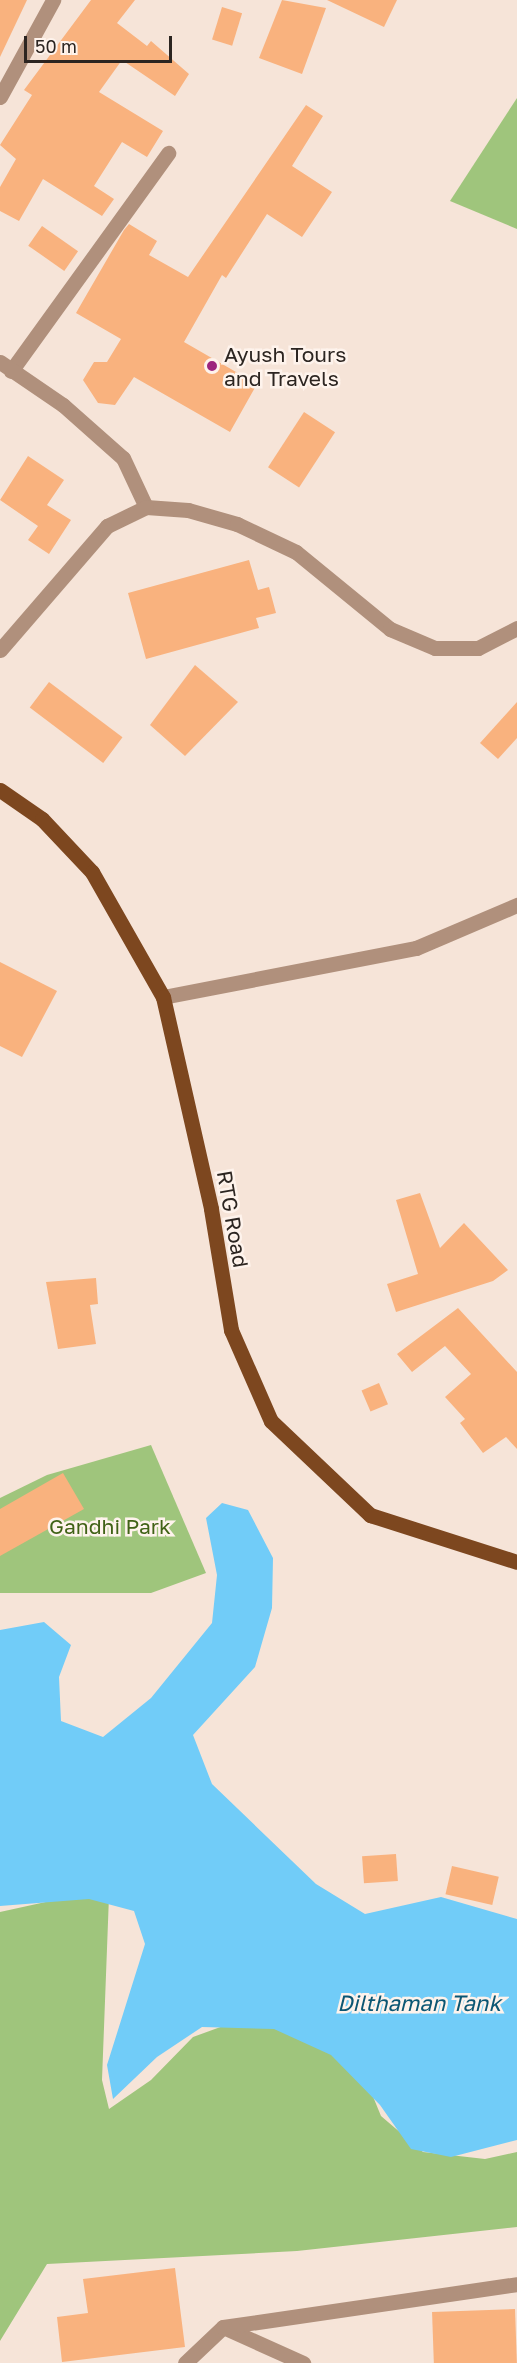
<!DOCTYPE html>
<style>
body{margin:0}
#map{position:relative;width:517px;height:2363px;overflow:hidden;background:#f6e4d8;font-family:"Golos Text",sans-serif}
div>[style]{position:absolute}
.green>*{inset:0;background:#9fc57c}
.water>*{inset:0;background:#71ccf8}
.building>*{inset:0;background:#f9b27e;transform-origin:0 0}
.minor>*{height:15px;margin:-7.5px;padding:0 7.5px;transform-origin:7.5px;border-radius:7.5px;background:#b0907c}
.tertiary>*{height:15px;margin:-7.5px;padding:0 7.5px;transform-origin:7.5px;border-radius:7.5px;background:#b0907c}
.primary>*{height:15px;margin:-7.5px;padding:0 7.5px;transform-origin:7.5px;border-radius:7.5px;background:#7d471f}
.dots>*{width:16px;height:16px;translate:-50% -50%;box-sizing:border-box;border:3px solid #fef3ec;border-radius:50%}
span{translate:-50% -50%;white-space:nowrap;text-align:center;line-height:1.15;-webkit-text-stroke:5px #fef3ec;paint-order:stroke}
.poi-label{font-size:21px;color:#2c2521}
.left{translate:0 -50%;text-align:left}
.street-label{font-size:21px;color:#2c2521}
.park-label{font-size:21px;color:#406216}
.water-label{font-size:22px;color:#0b5673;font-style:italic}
.scale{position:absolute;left:24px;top:36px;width:148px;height:27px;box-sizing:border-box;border:3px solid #2c2521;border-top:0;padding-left:8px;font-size:18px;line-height:21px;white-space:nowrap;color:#2c2521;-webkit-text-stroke:4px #fef3ec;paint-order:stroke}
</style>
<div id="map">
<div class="green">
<i style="clip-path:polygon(517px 98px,517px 229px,450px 201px)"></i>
<i style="clip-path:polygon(151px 1445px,206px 1573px,151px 1593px,0 1593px,0 1498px,47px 1475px)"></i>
<i style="clip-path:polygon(73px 1896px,109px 1896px,102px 2080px,109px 2109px,151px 2080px,193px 2037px,248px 2017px,358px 2060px,381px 2116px,423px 2152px,485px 2159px,517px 2152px,517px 2227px,297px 2251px,47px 2264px,0 2341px,0 1912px)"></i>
</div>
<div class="water">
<i style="clip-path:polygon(222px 1503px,248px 1510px,273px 1558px,272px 1608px,255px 1667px,193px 1735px,212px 1784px,316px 1884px,365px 1914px,441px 1897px,517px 1919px,517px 2140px,451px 2157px,411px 2149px,380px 2105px,331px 2055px,274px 2029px,202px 2027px,157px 2057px,113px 2099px,107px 2065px,145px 1944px,134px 1911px,89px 1899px,0 1906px,0 1630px,44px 1622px,71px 1645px,59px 1677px,61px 1721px,103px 1737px,151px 1698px,212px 1623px,217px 1575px,206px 1518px)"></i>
</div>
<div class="building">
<i style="clip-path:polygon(0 0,27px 0,0 57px)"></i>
<i style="clip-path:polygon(91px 0,135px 0,117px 23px,147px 46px,151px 41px,189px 74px,175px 96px,122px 60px,99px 92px,163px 131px,147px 157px,122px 142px,94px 186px,114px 199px,102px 216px,43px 179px,19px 221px,0 211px,0 187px,16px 159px,0 145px,32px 95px,24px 90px)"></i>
<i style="clip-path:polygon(282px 0,326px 8px,302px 74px,259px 58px)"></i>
<i style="clip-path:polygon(327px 0,397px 0,384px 27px)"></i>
<i style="left:222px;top:7px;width:21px;height:34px;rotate:17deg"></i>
<i style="clip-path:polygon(306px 105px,323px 116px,292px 166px,332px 192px,302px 237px,267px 214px,226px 278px,222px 275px,184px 342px,257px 384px,230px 432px,134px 377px,115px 405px,98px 403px,83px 380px,94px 362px,107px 362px,121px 339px,76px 313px,124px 230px,129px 224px,157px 241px,149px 255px,188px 277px)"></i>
<i style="left:42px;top:226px;width:44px;height:24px;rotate:35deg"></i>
<i style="left:304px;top:412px;width:37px;height:66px;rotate:33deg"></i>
<i style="clip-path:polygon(28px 456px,64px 480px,47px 505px,71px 520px,49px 554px,28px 540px,38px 526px,0 500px)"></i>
<i style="clip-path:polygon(249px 560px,258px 590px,269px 587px,276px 613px,256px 618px,259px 628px,146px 659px,128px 593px)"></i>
<i style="clip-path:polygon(195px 665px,238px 702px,185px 756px,150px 725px)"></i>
<i style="left:49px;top:682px;width:92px;height:32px;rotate:37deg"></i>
<i style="clip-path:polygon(517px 702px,517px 738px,498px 759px,480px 743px)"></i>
<i style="clip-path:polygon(0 962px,57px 991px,22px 1057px,0 1046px)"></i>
<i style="clip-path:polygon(420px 1193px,440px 1248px,464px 1223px,508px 1270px,493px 1281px,396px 1312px,387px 1284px,418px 1274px,396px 1200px)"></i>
<i style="clip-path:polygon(96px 1278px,98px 1304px,90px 1305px,96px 1344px,58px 1349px,46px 1282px)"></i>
<i style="clip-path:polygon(458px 1308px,517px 1372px,517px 1449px,506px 1437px,483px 1453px,460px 1423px,465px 1419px,445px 1397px,471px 1374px,445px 1346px,412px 1372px,397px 1354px)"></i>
<i style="left:379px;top:1383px;width:23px;height:19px;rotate:67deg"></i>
<i style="clip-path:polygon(63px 1473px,84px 1509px,0 1556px,0 1509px)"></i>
<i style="left:396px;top:1854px;width:27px;height:34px;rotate:86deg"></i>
<i style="left:452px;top:1866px;width:48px;height:29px;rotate:13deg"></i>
<i style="clip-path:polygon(175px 2268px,185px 2347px,62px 2362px,57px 2317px,88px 2313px,83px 2279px)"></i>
<i style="left:515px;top:2309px;width:54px;height:83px;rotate:88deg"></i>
</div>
<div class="minor">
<i style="left:0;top:97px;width:111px;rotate:-61.3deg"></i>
<i style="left:11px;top:371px;width:269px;rotate:-54.2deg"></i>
<i style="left:163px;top:997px;width:258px;rotate:-11deg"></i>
<i style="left:416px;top:948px;width:110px;rotate:-23.1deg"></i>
<i style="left:223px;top:2327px;width:88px;rotate:24.2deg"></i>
<i style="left:185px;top:2363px;width:52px;rotate:-43.5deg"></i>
<i style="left:223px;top:2327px;width:297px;rotate:-8.3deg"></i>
</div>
<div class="tertiary">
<i style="left:0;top:362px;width:76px;rotate:34.3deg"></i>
<i style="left:63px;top:405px;width:80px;rotate:41.5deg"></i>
<i style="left:123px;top:458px;width:54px;rotate:64.9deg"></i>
<i style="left:146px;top:507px;width:42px;rotate:4.1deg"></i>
<i style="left:188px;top:510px;width:51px;rotate:15.9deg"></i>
<i style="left:237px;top:524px;width:65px;rotate:25.4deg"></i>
<i style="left:296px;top:552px;width:122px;rotate:39.3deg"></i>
<i style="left:390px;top:629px;width:49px;rotate:22.9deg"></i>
<i style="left:435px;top:648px;width:43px"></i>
<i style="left:478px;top:648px;width:44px;rotate:-27.1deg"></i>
<i style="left:0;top:650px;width:164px;rotate:-49.2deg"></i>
<i style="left:107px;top:526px;width:43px;rotate:-26deg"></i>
</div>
<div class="primary">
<i style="left:0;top:790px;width:51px;rotate:34.6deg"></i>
<i style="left:42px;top:819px;width:73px;rotate:46.7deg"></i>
<i style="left:92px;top:872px;width:144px;rotate:60.4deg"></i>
<i style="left:163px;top:997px;width:217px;rotate:77.2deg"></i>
<i style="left:211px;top:1209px;width:123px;rotate:80.6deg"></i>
<i style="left:231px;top:1330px;width:99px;rotate:66.3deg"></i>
<i style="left:271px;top:1421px;width:137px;rotate:43.5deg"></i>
<i style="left:370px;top:1515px;width:154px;rotate:17.7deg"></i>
</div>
<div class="dots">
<i style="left:212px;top:366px;background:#9c257e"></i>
</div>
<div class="poi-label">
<span class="left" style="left:224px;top:366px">Ayush Tours<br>and Travels</span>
</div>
<div class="street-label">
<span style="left:233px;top:1219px;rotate:80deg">RTG Road</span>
</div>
<div class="park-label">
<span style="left:110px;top:1526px">Gandhi Park</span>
</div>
<div class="water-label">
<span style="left:419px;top:2003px">Dilthaman Tank</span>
</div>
<div class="scale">50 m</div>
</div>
